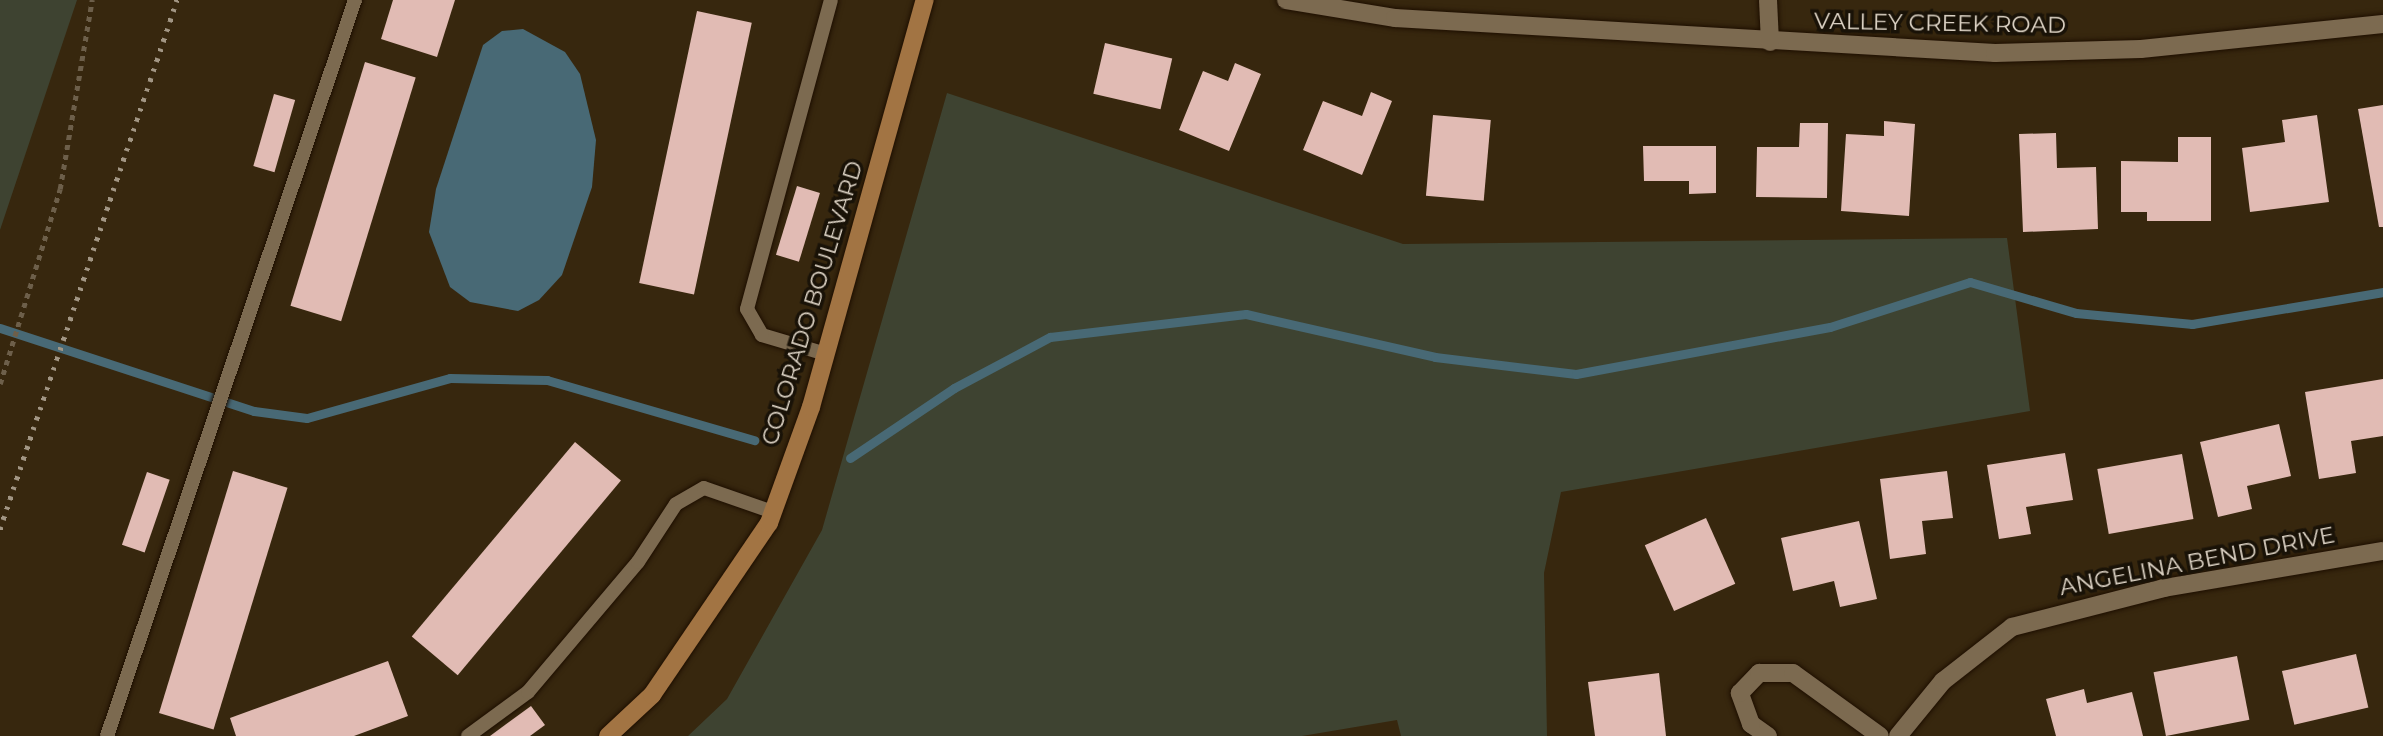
<!DOCTYPE html>
<style>
body{margin:0}
#map{position:relative;width:2383px;height:736px;overflow:hidden;background:#37270e;font-family:Montserrat,sans-serif}
div>[style]{position:absolute}
.green>*{inset:0;background:#3e4331}
.water>*{inset:0;background:#486975}
.stream>*{height:9px;margin:-4.5px;padding:0 4.5px;transform-origin:4.5px;border-radius:4.5px;background:#486975}
.building>*{inset:0;background:#e1bbb4;transform-origin:0 0}
.path>*{height:4.5px;margin-top:-2.25px;transform-origin:0;background:repeating-linear-gradient(90deg,#6d5f4a 0 5px,transparent 0 10px)}
.roads{filter:drop-shadow(0 0 2px #1e0f00) drop-shadow(0 0 2px #1e0f00)}
.service>*{height:14px;margin:-7px;padding:0 7px;transform-origin:7px;border-radius:7px;background:#7c6a50}
.minor>*{height:18px;margin:-9px;padding:0 9px;transform-origin:9px;border-radius:9px;background:#7c6a50}
.secondary>*{height:18px;margin:-9px;padding:0 9px;transform-origin:9px;border-radius:9px;background:#a27443}
.rail>*{height:5px;margin-top:-2.5px;transform-origin:0;background:repeating-linear-gradient(90deg,#a29684 0 3.5px,transparent 0 10.5px)}
span{translate:-50% -50%;white-space:nowrap;text-align:center;line-height:1.15;-webkit-text-stroke:7px #191207;paint-order:stroke}
.street-label{font-size:23px;color:#ddd3c5}
</style>
<div id="map">
<div class="green">
<i style="clip-path:polygon(0 0,77px 0,0 230px)"></i>
<i style="clip-path:polygon(947px 93px,1403px 244px,2007px 238px,2030px 411px,1561px 492px,1544px 573px,1547px 736px,1401px 736px,1397px 720px,1302px 736px,688px 736px,727px 699px,822px 530px)"></i>
</div>
<div class="water">
<i style="clip-path:polygon(523px 29px,565px 52px,580px 74px,596px 140px,592px 187px,562px 275px,539px 300px,518px 311px,470px 302px,450px 287px,429px 232px,436px 189px,483px 45px,502px 31px)"></i>
</div>
<div class="stream">
<i style="left:0;top:328px;width:267px;rotate:18.1deg"></i>
<i style="left:254px;top:411px;width:53px;rotate:7.5deg"></i>
<i style="left:307px;top:418px;width:148px;rotate:-15.6deg"></i>
<i style="left:450px;top:378px;width:97px;rotate:1.2deg"></i>
<i style="left:547px;top:380px;width:216px;rotate:16.2deg"></i>
<i style="left:850px;top:458px;width:125px;rotate:-33.9deg"></i>
<i style="left:954px;top:388px;width:109px;rotate:-28deg"></i>
<i style="left:1050px;top:337px;width:197px;rotate:-6.7deg"></i>
<i style="left:1246px;top:314px;width:194px;rotate:12.8deg"></i>
<i style="left:1435px;top:357px;width:142px;rotate:6.9deg"></i>
<i style="left:1576px;top:374px;width:258px;rotate:-10.5deg"></i>
<i style="left:1830px;top:327px;width:147px;rotate:-17.8deg"></i>
<i style="left:1970px;top:282px;width:110px;rotate:16.3deg"></i>
<i style="left:2076px;top:313px;width:117px;rotate:5.4deg"></i>
<i style="left:2192px;top:324px;width:194px;rotate:-9.5deg"></i>
</div>
<div class="building">
<i style="clip-path:polygon(393px 0,455px 0,437px 57px,381px 39px)"></i>
<i style="left:697px;top:11px;width:56px;height:278px;rotate:12deg"></i>
<i style="left:1105px;top:43px;width:69px;height:52px;rotate:13deg"></i>
<i style="left:365px;top:62px;width:53px;height:255px;rotate:17deg"></i>
<i style="clip-path:polygon(1235px 63px,1261px 74px,1229px 151px,1179px 130px,1203px 71px,1228px 81px)"></i>
<i style="clip-path:polygon(1371px 92px,1392px 101px,1362px 175px,1303px 150px,1323px 101px,1362px 116px)"></i>
<i style="left:274px;top:94px;width:22px;height:75px;rotate:16deg"></i>
<i style="clip-path:polygon(2383px 105px,2383px 227px,2379px 227px,2358px 109px)"></i>
<i style="left:1433px;top:115px;width:58px;height:81px;rotate:5deg"></i>
<i style="clip-path:polygon(2317px 115px,2329px 202px,2250px 212px,2242px 148px,2285px 142px,2282px 120px)"></i>
<i style="clip-path:polygon(1884px 121px,1915px 124px,1909px 216px,1841px 211px,1846px 134px,1884px 136px)"></i>
<i style="clip-path:polygon(1800px 123px,1828px 123px,1827px 198px,1756px 197px,1757px 147px,1799px 147px)"></i>
<i style="clip-path:polygon(2056px 133px,2057px 168px,2096px 167px,2098px 229px,2023px 232px,2019px 134px)"></i>
<i style="clip-path:polygon(2178px 137px,2211px 137px,2211px 221px,2147px 221px,2147px 212px,2121px 212px,2121px 161px,2178px 162px)"></i>
<i style="clip-path:polygon(1643px 146px,1716px 146px,1716px 193px,1689px 194px,1689px 181px,1644px 181px)"></i>
<i style="left:797px;top:186px;width:24px;height:72px;rotate:17deg"></i>
<i style="clip-path:polygon(2383px 379px,2383px 436px,2351px 441px,2356px 473px,2319px 479px,2305px 392px)"></i>
<i style="clip-path:polygon(2279px 424px,2291px 476px,2247px 486px,2252px 509px,2218px 517px,2200px 442px)"></i>
<i style="left:575px;top:442px;width:60px;height:254px;rotate:40deg"></i>
<i style="clip-path:polygon(2065px 453px,2073px 500px,2026px 507px,2031px 534px,1999px 539px,1987px 465px)"></i>
<i style="left:2182px;top:454px;width:66px;height:86px;rotate:80deg"></i>
<i style="left:233px;top:471px;width:57px;height:253px;rotate:17deg"></i>
<i style="clip-path:polygon(1947px 471px,1953px 518px,1922px 521px,1926px 554px,1890px 559px,1880px 479px)"></i>
<i style="left:147px;top:472px;width:24px;height:77px;rotate:19deg"></i>
<i style="left:1706px;top:518px;width:72px;height:67px;rotate:66deg"></i>
<i style="clip-path:polygon(1859px 521px,1877px 599px,1840px 607px,1834px 581px,1793px 591px,1781px 538px)"></i>
<i style="left:2356px;top:654px;width:55px;height:76px;rotate:77deg"></i>
<i style="left:2237px;top:656px;width:65px;height:85px;rotate:79deg"></i>
<i style="clip-path:polygon(388px 661px,408px 716px,354px 736px,236px 736px,230px 718px)"></i>
<i style="clip-path:polygon(1659px 673px,1666px 736px,1595px 736px,1588px 682px)"></i>
<i style="clip-path:polygon(2084px 689px,2087px 703px,2132px 692px,2143px 736px,2056px 736px,2046px 699px)"></i>
<i style="clip-path:polygon(531px 706px,545px 725px,530px 736px,490px 736px)"></i>
</div>
<div class="path">
<i style="left:0;top:384px;width:204px;rotate:-72.9deg"></i>
<i style="left:60px;top:189px;width:192px;rotate:-80.4deg"></i>
</div>
<div class="roads">
<div class="service">
<i style="left:826px;top:354px;width:67px;rotate:-163.5deg"></i>
<i style="left:762px;top:335px;width:30px;rotate:-120deg"></i>
<i style="left:747px;top:309px;width:320px;rotate:-74.8deg"></i>
<i style="left:107px;top:736px;width:777px;rotate:-71.38deg"></i>
<i style="left:468px;top:736px;width:74px;rotate:-36.3deg"></i>
<i style="left:528px;top:692px;width:170px;rotate:-49.8deg"></i>
<i style="left:638px;top:562px;width:69px;rotate:-56.8deg"></i>
<i style="left:676px;top:504px;width:32px;rotate:-30deg"></i>
<i style="left:704px;top:488px;width:73px;rotate:19.2deg"></i>
</div>
<div class="minor">
<i style="left:1286px;top:0;width:110px;rotate:9.4deg"></i>
<i style="left:1395px;top:18px;width:601px;rotate:3.34deg"></i>
<i style="left:1995px;top:53px;width:146px;rotate:-1.6deg"></i>
<i style="left:2141px;top:49px;width:243px;rotate:-5.9deg"></i>
<i style="left:1768px;top:0;width:42px;rotate:87.3deg"></i>
<i style="left:1768px;top:736px;width:21px;rotate:-145deg"></i>
<i style="left:1751px;top:724px;width:33px;rotate:-110deg"></i>
<i style="left:1740px;top:693px;width:28px;rotate:-46deg"></i>
<i style="left:1759px;top:673px;width:34px"></i>
<i style="left:1793px;top:673px;width:107px;rotate:35.9deg"></i>
<i style="left:1898px;top:736px;width:71px;rotate:-50.7deg"></i>
<i style="left:1943px;top:681px;width:88px;rotate:-38deg"></i>
<i style="left:2012px;top:627px;width:157px;rotate:-14.4deg"></i>
<i style="left:2164px;top:588px;width:222px;rotate:-9.6deg"></i>
</div>
<div class="secondary">
<i style="left:608px;top:736px;width:60px;rotate:-43deg"></i>
<i style="left:652px;top:695px;width:208px;rotate:-55.8deg"></i>
<i style="left:769px;top:523px;width:123px;rotate:-70.1deg"></i>
<i style="left:811px;top:407px;width:423px;rotate:-74.4deg"></i>
</div>
</div>
<div class="rail">
<i style="left:0;top:529px;width:558px;rotate:-71.5deg"></i>
</div>
<div class="street-label">
<span style="left:1940px;top:23px;rotate:1deg">VALLEY CREEK ROAD</span>
<span style="left:812px;top:303px;rotate:-73deg">COLORADO BOULEVARD</span>
<span style="left:2197px;top:561px;rotate:-11deg">ANGELINA BEND DRIVE</span>
</div>
</div>
